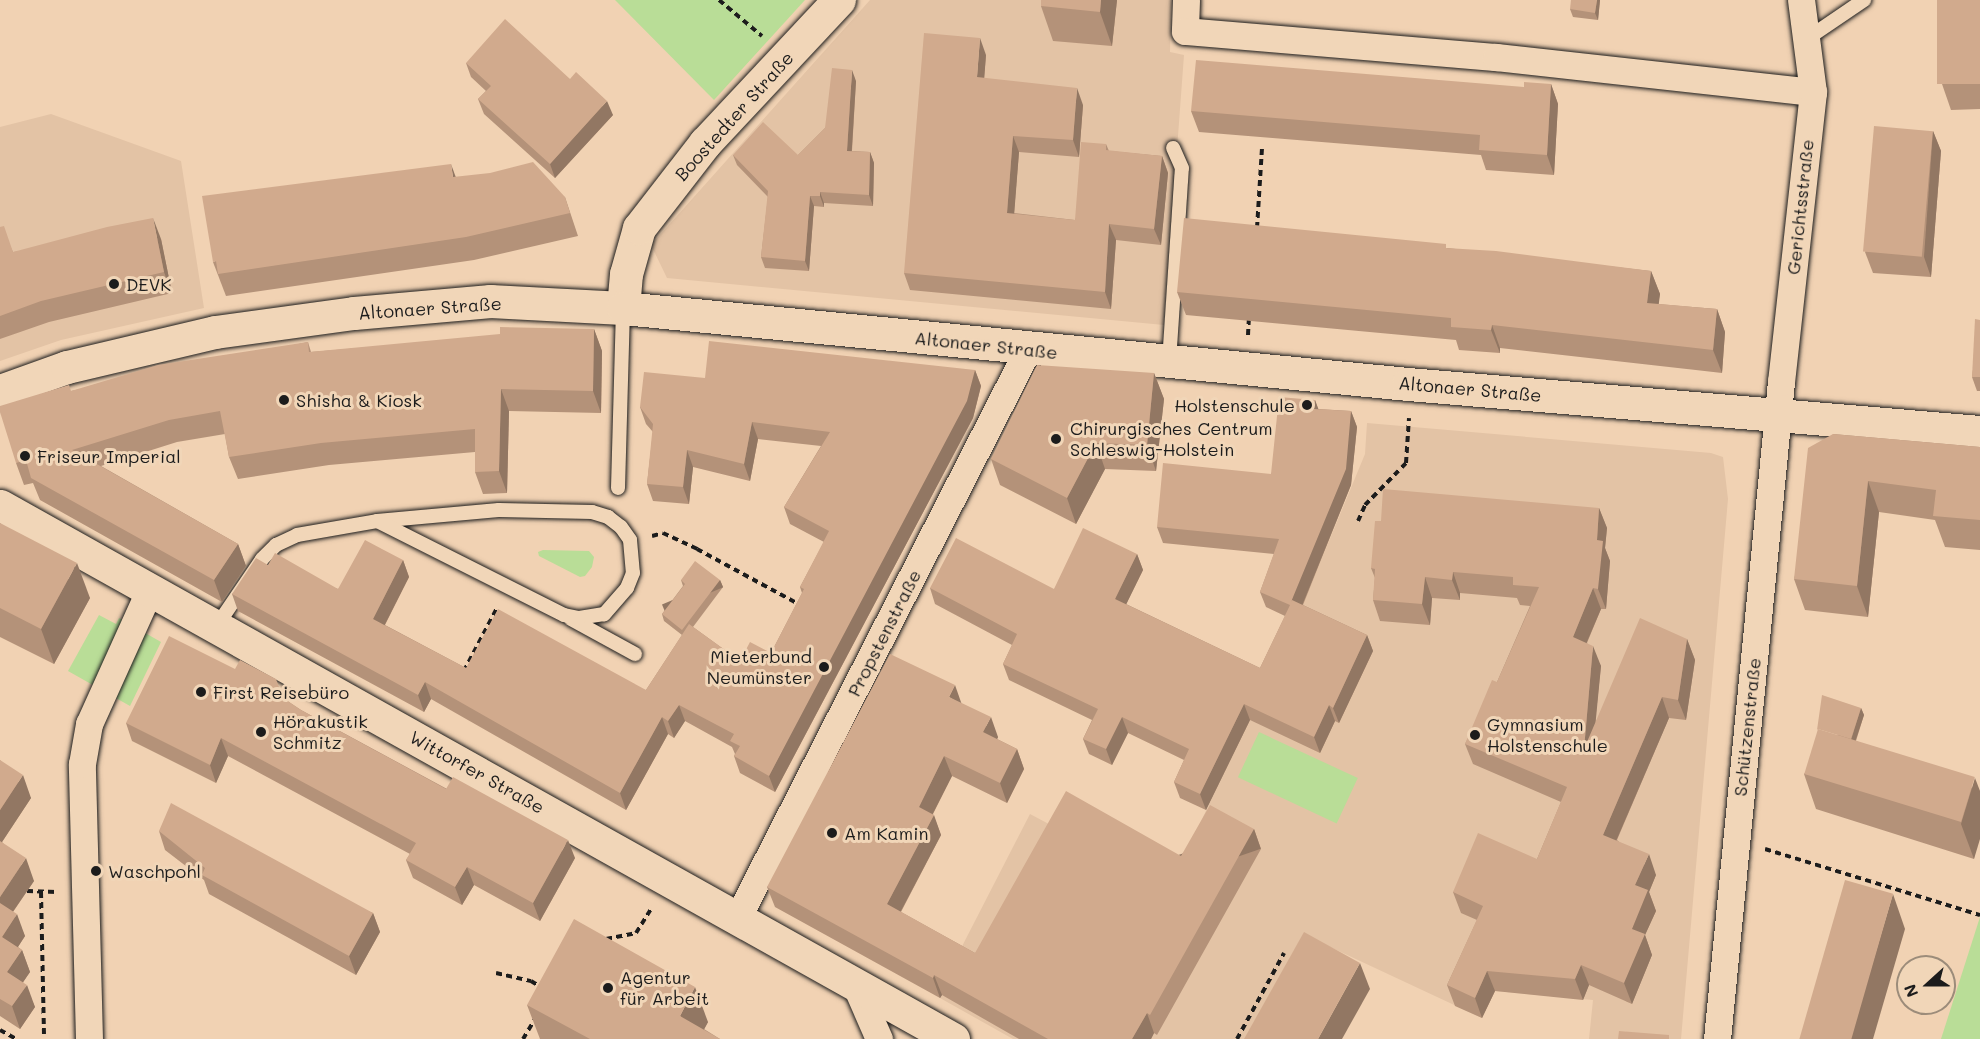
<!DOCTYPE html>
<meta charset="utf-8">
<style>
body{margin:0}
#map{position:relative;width:1980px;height:1039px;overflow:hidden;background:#f1d2b3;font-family:Mali,sans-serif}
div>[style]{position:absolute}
.built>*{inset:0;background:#e3c3a5}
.green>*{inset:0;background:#b9dd97;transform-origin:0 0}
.path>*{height:4px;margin-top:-2px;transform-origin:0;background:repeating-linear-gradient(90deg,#1c1c1c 0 6px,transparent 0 10.5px)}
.roads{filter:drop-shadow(0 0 2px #1c1c1c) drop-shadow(0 0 2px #1c1c1c)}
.service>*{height:14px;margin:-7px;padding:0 7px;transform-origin:7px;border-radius:7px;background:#f1d6b8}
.minor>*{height:27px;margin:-13.5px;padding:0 13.5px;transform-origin:13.5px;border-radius:13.5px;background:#f1d6b8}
.tertiary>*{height:33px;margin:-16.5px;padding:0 16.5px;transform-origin:16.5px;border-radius:16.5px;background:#f1d6b8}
.secondary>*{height:33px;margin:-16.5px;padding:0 16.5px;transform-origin:16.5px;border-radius:16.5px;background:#f1d6b8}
.wall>*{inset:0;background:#b49279}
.shaded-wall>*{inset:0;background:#927763;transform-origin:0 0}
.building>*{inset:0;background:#d1aa8d;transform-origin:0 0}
.dots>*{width:16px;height:16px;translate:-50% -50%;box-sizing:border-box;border:3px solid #f1d6b8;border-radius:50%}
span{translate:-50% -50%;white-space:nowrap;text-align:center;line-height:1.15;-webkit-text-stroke:6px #f1d6b8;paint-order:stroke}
.street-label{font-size:18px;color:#1c1c1c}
.poi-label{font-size:18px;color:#1c1c1c}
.left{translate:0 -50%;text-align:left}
.right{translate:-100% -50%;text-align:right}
.north{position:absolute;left:1896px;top:955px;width:60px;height:60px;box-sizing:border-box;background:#f1d6b8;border:2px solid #9c8c7a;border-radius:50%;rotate:249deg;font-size:16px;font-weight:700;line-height:24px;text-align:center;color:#1c1c1c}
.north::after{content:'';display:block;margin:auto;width:21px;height:27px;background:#1c1c1c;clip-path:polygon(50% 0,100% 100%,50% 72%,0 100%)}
</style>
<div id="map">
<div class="built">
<i style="clip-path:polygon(870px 0,1171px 0,1170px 52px,1184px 55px,1164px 325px,667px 278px,651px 245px)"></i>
<i style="clip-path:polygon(51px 114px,181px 161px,204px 308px,61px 340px,0 361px,0 127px)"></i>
<i style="clip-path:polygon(1367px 423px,1711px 453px,1723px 457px,1728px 499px,1681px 1039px,1589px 1039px,1593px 1000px,1495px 991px,1482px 1018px,1313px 939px,1256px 1039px,1013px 1039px,940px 998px,960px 961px,956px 958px,1030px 814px,1062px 831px,1178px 870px,1298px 616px,1365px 454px)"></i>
</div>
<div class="green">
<i style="clip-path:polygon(615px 0,805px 0,714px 100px)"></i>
<i style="clip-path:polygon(543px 550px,589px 551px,594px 557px,592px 567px,585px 576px,580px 577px,539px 556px,538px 552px)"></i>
<i style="clip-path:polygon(99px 615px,116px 624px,119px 618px,161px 642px,130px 706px,68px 671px)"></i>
<i style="left:1259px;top:732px;width:109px;height:50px;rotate:25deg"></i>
<i style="clip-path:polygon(1980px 917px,1980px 1039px,1941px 1039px)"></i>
</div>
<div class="path">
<i style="left:719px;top:0;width:56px;rotate:39.9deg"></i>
<i style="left:1257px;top:228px;width:80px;rotate:-86.4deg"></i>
<i style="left:1248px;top:335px;width:19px;rotate:-87deg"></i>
<i style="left:1358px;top:521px;width:17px;rotate:-66deg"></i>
<i style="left:1365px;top:505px;width:59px;rotate:-45.7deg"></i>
<i style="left:1406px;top:463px;width:45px;rotate:-86.2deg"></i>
<i style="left:652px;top:536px;width:11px;rotate:-15deg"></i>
<i style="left:663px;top:533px;width:38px;rotate:25deg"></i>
<i style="left:697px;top:549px;width:117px;rotate:28.5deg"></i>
<i style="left:464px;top:671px;width:73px;rotate:-62.4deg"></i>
<i style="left:1765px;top:849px;width:225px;rotate:17.1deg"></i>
<i style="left:27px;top:891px;width:30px;rotate:2deg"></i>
<i style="left:41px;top:892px;width:147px;rotate:88.8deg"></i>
<i style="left:606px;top:939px;width:31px;rotate:-11deg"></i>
<i style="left:636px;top:933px;width:31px;rotate:-58deg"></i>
<i style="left:496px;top:973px;width:36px;rotate:13deg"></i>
<i style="left:531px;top:981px;width:12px;rotate:31deg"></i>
<i style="left:0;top:1030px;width:18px;rotate:29deg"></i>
<i style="left:523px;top:1039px;width:23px;rotate:-59deg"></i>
<i style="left:1237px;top:1039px;width:98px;rotate:-61.3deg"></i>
</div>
<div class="roads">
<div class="service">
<i style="left:1808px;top:38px;width:68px;rotate:-34.2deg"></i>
<i style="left:1169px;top:362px;width:194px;rotate:-86.2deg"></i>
<i style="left:1182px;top:168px;width:22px;rotate:-114deg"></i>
<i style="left:618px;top:488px;width:180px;rotate:-88.4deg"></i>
<i style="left:571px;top:619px;width:73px;rotate:28.7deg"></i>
<i style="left:216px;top:627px;width:82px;rotate:-55.9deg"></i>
<i style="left:262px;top:559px;width:20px;rotate:-45deg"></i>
<i style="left:276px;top:545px;width:23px;rotate:-25deg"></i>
<i style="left:297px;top:535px;width:81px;rotate:-9.9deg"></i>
<i style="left:377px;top:521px;width:122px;rotate:-5.2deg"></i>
<i style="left:499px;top:510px;width:93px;rotate:1.2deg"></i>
<i style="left:592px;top:512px;width:17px;rotate:17deg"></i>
<i style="left:608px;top:517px;width:16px;rotate:38deg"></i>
<i style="left:621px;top:527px;width:16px;rotate:55deg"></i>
<i style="left:630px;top:540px;width:33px;rotate:85deg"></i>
<i style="left:633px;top:573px;width:16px;rotate:112deg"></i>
<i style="left:627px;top:588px;width:35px;rotate:131deg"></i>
<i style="left:604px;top:614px;width:25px;rotate:171deg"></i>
<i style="left:579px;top:618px;width:15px;rotate:-169deg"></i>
<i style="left:564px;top:615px;width:209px;rotate:-153.3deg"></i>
</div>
<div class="minor">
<i style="left:1186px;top:0;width:31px;rotate:92deg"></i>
<i style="left:1185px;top:31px;width:312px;rotate:4.8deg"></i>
<i style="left:1496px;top:57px;width:319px;rotate:6.3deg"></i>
<i style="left:738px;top:917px;width:638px;rotate:-62.95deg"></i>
<i style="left:856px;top:986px;width:58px;rotate:66.5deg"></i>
<i style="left:89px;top:1039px;width:275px;rotate:-91.5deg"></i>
<i style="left:82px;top:764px;width:41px;rotate:-80.1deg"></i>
<i style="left:89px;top:724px;width:146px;rotate:-65.7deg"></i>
<i style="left:1717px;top:1039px;width:660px;rotate:-84.44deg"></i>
<i style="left:1781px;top:382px;width:292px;rotate:-83.7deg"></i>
<i style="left:1813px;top:92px;width:93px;rotate:-97.4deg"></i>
</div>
<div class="tertiary">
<i style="left:623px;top:308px;width:34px;rotate:-85deg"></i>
<i style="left:626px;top:274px;width:48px;rotate:-74.2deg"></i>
<i style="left:639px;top:228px;width:108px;rotate:-52.2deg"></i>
<i style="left:705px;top:143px;width:196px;rotate:-46.9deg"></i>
<i style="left:0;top:506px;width:1092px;rotate:29.22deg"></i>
</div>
<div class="secondary">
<i style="left:0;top:391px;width:71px;rotate:-19.7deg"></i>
<i style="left:67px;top:367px;width:152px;rotate:-13.3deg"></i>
<i style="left:215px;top:332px;width:140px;rotate:-7.8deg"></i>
<i style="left:354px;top:313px;width:137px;rotate:-5deg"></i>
<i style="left:490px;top:301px;width:133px;rotate:3deg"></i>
<i style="left:623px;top:308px;width:789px;rotate:5.53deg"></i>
<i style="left:1408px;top:384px;width:574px;rotate:4.8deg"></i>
</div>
</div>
<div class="wall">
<i style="clip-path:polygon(1041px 0,1117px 0,1112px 46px,1053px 41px,1041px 6px)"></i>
<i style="clip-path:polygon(1600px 0,1598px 20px,1573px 17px,1570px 9px)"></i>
<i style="clip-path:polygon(1980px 0,1980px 109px,1951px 110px,1942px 84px)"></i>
<i style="clip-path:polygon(986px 55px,984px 78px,1083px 105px,1079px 157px,1019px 152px,1014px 213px,1075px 220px,1106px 144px,1109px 151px,1162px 156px,1168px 173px,1161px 245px,1116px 240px,1111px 309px,910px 290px,904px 273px)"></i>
<i style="clip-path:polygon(466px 63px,570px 79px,613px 115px,555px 178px,484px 114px,478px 99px,486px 91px,471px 77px)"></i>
<i style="clip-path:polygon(856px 81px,852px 151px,870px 152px,874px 163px,873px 206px,824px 203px,824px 207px,814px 206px,809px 271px,765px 268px,761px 257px,768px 197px,737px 165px,733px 155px,798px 155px,825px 128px)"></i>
<i style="clip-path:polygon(1551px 84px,1558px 104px,1554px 175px,1486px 170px,1481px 155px,1199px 132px,1191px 111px,1524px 87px)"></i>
<i style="clip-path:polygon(1933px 131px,1941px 151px,1931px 277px,1873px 273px,1865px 252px)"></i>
<i style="clip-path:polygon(456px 177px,565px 197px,578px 236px,474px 260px,226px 296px,213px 262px)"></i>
<i style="clip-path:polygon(0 227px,13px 252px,161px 239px,172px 293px,49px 322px,0 339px)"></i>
<i style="clip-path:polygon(1447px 248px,1651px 271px,1660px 294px,1658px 304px,1717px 309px,1725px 332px,1722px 373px,1500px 348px,1500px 353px,1459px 350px,1456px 340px,1186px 315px,1177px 292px)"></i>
<i style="clip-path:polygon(1980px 320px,1980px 391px,1977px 391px,1972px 377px)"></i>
<i style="clip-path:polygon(594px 329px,602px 351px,601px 413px,509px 411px,507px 493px,483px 494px,475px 472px,475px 452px,329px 465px,238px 479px,229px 457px,225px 434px,177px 442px,101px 466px,238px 544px,246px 566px,222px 602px,40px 500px,33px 483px,24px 485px,16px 463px,71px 391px,308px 342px,311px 352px)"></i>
<i style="clip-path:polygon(975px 370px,981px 386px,973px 418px,775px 792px,740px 773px,734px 756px,735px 754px,732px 747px,685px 721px,674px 738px,668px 734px,626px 810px,431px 699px,424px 712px,238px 611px,232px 594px,268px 565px,338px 589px,403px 560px,409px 577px,385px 625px,466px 668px,646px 690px,682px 635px,664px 621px,662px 614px,683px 586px,681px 580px,720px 580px,723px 587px,693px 627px,740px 661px,771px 653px,802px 593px,800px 587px,824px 542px,790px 524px,784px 507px,821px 446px,758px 439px,750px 481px,693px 467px,689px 504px,653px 501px,647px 484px,653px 432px,646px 424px,640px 407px,705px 378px)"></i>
<i style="clip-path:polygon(1154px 373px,1164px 399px,1156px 471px,1105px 469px,1076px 524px,1000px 485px,991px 459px)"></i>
<i style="clip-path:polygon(1315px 400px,1318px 409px,1351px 411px,1357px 427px,1351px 485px,1303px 605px,1367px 635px,1373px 651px,1339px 723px,1335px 721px,1320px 753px,1250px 720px,1206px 810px,1180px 798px,1174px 782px,1184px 760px,1128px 733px,1112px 765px,1089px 754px,1083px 739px,1092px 720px,1009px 680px,1003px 664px,1012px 645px,935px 604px,930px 588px,1054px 589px,1137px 554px,1143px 570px,1126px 604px,1260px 668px,1285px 616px,1266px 607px,1260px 592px,1274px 554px,1163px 543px,1157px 527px,1271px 474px)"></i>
<i style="clip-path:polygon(1833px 434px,1980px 447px,1980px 550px,1945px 547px,1935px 520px,1879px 512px,1868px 617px,1805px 610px,1794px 579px)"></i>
<i style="clip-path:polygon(1599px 508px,1607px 528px,1605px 548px,1610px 561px,1606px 609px,1601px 609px,1587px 643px,1601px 666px,1595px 722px,1687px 639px,1695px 660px,1686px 720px,1669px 718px,1617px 840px,1656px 875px,1649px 892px,1656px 911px,1645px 935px,1652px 955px,1632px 1004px,1589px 985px,1583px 1000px,1495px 991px,1482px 1018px,1455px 1006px,1447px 985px,1477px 920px,1461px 913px,1453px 892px,1537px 859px,1561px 802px,1473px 764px,1465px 744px,1497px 682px,1530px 606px,1520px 605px,1517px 598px,1460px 593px,1460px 600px,1432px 598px,1430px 625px,1380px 621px,1373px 600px,1375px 578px,1371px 568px)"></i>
<i style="clip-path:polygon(0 523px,90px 598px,54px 664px,0 637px)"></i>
<i style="clip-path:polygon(283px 698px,301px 710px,575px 858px,540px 921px,474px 885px,462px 905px,413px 878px,406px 860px,410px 854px,228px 756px,216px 783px,132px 741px,126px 723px)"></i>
<i style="clip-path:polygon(961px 703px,998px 737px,997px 739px,1017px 749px,1024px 769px,1007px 803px,952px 776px,933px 814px,941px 835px,901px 912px,975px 953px,1181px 856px,1254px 829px,1261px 849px,1157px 1035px,1154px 1033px,1151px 1039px,1019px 1039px,942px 995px,940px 998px,775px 907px,767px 887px)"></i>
<i style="clip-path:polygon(1861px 708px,1864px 715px,1856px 741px,1980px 791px,1974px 859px,1816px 809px,1804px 774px)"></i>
<i style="clip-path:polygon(0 760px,31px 798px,2px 842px,34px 881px,13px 912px,25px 936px,18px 947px,22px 950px,30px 972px,23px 982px,35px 1007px,20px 1029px,0 1016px)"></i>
<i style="clip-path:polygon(159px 831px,373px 913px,380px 932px,356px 975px,209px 894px,204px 880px,165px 850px)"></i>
<i style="clip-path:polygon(527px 1005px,708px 1022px,704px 1029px,720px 1039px,540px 1039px)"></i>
</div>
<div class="shaded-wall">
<i style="clip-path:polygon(1101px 0,1117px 0,1112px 46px,1100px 12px)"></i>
<i style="clip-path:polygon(1597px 0,1600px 0,1598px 20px,1595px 13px)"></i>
<i style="clip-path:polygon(980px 38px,986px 55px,983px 94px,977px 77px)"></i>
<i style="clip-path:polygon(852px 70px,856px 81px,851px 162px,847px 151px)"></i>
<i style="clip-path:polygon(1551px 84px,1558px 104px,1554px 175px,1547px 155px)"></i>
<i style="clip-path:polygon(1077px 88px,1083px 105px,1079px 157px,1073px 140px)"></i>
<i style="clip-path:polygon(607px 101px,613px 115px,555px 178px,550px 164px)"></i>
<i style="clip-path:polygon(1933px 131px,1941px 151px,1931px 277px,1924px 257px)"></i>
<i style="clip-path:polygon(1013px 136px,1019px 152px,1013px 229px,1007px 213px)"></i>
<i style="clip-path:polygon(870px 152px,874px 163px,873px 206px,869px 195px)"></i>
<i style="clip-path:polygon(1162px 156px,1168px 173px,1161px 245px,1154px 229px)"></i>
<i style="clip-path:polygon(451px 164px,459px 186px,453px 177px)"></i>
<i style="clip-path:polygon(820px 192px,824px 203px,824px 207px,820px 196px)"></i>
<i style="clip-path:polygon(810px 196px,814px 206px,809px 271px,805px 261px)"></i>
<i style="clip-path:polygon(153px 218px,161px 239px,172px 293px,164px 272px)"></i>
<i style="clip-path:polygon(1109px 224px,1116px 240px,1111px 309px,1105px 292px)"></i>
<i style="clip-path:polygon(1651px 271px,1660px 294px,1656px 326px,1647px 303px)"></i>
<i style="clip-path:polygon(1717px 309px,1725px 332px,1722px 373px,1713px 350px)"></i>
<i style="clip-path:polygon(1492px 325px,1500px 348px,1500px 353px,1491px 330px)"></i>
<i style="clip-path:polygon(594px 329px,602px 351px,601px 413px,593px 391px)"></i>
<i style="clip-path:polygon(975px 370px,981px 386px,973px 418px,775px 792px,769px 776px)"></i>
<i style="clip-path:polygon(1154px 373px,1164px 399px,1156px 471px,1147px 445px)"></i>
<i style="clip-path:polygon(501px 389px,509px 411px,507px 493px,499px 471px)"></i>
<i style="clip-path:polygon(1315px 400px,1321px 416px,1314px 409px)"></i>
<i style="clip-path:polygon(1351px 411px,1357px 427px,1351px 485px,1297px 618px,1291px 602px)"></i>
<i style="clip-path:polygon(752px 422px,758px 439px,750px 481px,744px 464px)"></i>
<i style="clip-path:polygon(1096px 443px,1105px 469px,1076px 524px,1067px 498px)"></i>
<i style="clip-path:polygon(687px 450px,693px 467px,689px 504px,683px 487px)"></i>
<i style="clip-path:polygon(1868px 481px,1879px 512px,1868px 617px,1857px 586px)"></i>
<i style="clip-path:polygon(1599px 508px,1607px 528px,1605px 548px,1610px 561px,1606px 609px,1598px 589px,1597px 540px)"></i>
<i style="clip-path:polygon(238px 544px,246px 566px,222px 602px,214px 580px)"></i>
<i style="clip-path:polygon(1137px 554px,1143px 570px,1121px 615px,1115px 599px)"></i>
<i style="clip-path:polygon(403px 560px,409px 577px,379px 636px,373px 619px)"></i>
<i style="clip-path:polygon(77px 563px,90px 598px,54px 664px,41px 629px)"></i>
<i style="clip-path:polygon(1453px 572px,1460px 593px,1460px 600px,1452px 580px)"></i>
<i style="clip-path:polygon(1425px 577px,1432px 598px,1430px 625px,1422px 604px)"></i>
<i style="left:720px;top:580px;width:8px;height:63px;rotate:67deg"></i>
<i style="clip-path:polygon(1593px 588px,1601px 609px,1580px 658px,1573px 637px)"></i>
<i style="clip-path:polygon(1367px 635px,1373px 651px,1339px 723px,1333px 708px)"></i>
<i style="clip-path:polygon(1687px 639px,1695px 660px,1686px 720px,1678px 700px)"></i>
<i style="clip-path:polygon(1593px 646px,1601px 666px,1591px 770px,1584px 749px)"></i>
<i style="clip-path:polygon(425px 682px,431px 699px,424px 712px,418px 695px)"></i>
<i style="clip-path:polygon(955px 685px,962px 705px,949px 697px)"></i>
<i style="clip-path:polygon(1662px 697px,1669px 718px,1610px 855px,1603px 835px)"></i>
<i style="clip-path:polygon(1244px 704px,1250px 720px,1206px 810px,1200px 794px)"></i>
<i style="clip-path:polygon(679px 705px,685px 721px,674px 738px,668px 721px)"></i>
<i style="clip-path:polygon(1329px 705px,1335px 721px,1320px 753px,1314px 737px)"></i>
<i style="clip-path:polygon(1861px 708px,1864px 715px,1849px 760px,1847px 753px)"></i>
<i style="clip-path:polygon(662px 717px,668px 734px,626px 810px,620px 793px)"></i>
<i style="clip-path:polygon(991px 717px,998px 737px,991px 752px,983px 732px)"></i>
<i style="clip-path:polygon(1122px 717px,1128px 733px,1112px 765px,1106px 749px)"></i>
<i style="clip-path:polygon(221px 738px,228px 756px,216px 783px,210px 765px)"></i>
<i style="clip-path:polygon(1017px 749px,1024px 769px,1007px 803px,1000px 783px)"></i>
<i style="clip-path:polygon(944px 756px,952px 776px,926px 827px,919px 807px)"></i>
<i style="clip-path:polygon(23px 775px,31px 798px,0 845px,0 810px)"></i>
<i style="clip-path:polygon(1975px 778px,1980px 791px,1980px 839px,1974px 859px,1961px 824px)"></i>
<i style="clip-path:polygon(934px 815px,941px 835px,894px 924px,887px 904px)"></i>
<i style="left:1254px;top:829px;width:21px;height:213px;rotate:71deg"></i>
<i style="clip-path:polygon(568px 840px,575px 858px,540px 921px,533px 903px)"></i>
<i style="clip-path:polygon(1649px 854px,1656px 875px,1649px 892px,1656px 911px,1645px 935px,1652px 955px,1632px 1004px,1624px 983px,1635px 885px)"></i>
<i style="clip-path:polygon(26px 858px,34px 881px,5px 923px,0 909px,0 897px)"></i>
<i style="clip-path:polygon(467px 867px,474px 885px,462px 905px,455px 887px)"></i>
<i style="clip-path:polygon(1893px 894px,1905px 929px,1873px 1039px,1850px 1039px)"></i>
<i style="clip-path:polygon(373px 913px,380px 932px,356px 975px,349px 956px)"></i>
<i style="clip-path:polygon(17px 914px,25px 936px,10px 959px,2px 937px)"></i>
<i style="clip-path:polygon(22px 950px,30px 972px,15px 994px,7px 972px)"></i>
<i style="clip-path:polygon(1360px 963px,1370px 989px,1342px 1039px,1318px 1039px)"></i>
<i style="clip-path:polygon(1581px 965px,1589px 985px,1583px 1000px,1575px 979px)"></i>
<i style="clip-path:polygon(1487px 971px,1495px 991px,1482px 1018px,1475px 998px)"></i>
<i style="clip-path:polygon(934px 975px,942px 995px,940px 998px,933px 978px)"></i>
<i style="clip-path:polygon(27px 985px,35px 1007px,20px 1029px,12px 1006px)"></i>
<i style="clip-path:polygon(695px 987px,708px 1022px,699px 1039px,680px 1016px)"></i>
<i style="clip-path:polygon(1147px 1013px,1154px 1033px,1151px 1039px,1132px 1039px)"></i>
</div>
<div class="building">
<i style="clip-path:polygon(1041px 0,1101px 0,1100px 12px,1041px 6px)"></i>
<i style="clip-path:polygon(1571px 0,1597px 0,1595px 13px,1570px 9px)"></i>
<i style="left:1937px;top:0;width:43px;height:84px"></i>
<i style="clip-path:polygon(505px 19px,570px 79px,576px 72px,607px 101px,550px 164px,478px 99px,491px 86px,466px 63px)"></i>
<i style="clip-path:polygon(924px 33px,980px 38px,977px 77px,1077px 88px,1073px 140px,1013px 136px,1007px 213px,1075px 220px,1081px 142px,1106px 144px,1106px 150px,1162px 156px,1154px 229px,1109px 224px,1105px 292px,904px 273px)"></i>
<i style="clip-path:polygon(1196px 60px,1524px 87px,1524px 82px,1551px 84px,1547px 155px,1479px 150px,1480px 135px,1191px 111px)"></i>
<i style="clip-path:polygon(832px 68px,852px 70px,847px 151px,870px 152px,869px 195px,820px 192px,820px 196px,810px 196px,805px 261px,761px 257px,768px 191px,733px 155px,763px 122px,798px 155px,825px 128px)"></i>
<i style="left:1874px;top:126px;width:59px;height:126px;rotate:5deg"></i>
<i style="clip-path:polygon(533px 162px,565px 197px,570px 213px,466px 237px,218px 274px,216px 261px,213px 262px,202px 196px,451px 164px,453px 177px,490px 173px)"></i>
<i style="clip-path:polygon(153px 218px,164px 272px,41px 301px,0 316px,0 227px,4px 226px,13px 252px,107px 227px)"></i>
<i style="clip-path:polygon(1184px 218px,1446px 244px,1446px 248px,1496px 251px,1651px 271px,1647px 303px,1717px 309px,1713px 350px,1492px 325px,1491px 330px,1451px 327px,1451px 318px,1177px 292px)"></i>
<i style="clip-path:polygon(1975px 319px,1980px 320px,1980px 377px,1972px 377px)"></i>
<i style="clip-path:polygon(500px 327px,594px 329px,593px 391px,501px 389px,499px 471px,475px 472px,475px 429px,321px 443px,229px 457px,220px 411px,169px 420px,72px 450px,238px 544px,214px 580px,31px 478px,26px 460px,16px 463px,0 412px,0 406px,69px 385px,71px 391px,158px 365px,308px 342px,309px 352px,500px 334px)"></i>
<i style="clip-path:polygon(709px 341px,975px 370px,967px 401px,769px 776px,734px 756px,740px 746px,730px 741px,734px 734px,679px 705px,668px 721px,662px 717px,620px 793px,425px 682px,418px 695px,232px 594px,256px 558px,268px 565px,275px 553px,338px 589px,365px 540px,403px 560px,373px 619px,466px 668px,498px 609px,646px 690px,689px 624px,740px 661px,750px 642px,771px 653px,804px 589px,800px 587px,829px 531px,784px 507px,830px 432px,752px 422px,744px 464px,687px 450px,683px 487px,647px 484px,653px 424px,640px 407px,644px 372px,705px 378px)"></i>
<i style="clip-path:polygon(1037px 365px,1154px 373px,1147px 445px,1096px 443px,1067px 498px,991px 459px)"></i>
<i style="clip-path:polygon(1279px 397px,1315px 400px,1314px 409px,1351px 411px,1346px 469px,1291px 602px,1292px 600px,1367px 635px,1333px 708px,1329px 705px,1314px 737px,1244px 704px,1200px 794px,1174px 782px,1189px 749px,1122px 717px,1106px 749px,1083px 739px,1098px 709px,1003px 664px,1017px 634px,930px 588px,956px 538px,1054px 589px,1083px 528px,1137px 554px,1115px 599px,1260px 668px,1290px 605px,1260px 592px,1279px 539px,1157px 527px,1163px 463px,1271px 474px)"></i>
<i style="clip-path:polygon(1833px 434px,1980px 447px,1980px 520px,1933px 516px,1936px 490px,1868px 481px,1857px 586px,1794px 579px,1808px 448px)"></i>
<i style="clip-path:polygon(1383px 489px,1599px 508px,1597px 540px,1603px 541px,1598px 589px,1593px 588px,1573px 637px,1593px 646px,1584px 749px,1640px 618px,1687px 639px,1678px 700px,1662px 697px,1603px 835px,1649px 854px,1635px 885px,1648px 890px,1632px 929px,1645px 934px,1624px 983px,1581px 965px,1575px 979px,1487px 971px,1475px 998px,1447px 985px,1483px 906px,1453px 892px,1478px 833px,1537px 859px,1567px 787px,1465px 744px,1492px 680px,1497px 682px,1539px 587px,1513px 585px,1513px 577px,1453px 572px,1452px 580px,1425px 577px,1422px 604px,1373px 600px,1375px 569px,1371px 568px,1375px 521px,1381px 521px)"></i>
<i style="clip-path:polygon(0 523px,77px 563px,41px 629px,0 608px)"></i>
<i style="clip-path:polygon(695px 561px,720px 580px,682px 630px,662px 614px,685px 584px,681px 580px)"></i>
<i style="clip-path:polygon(169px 636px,235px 669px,240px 660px,276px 679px,283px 698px,301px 710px,446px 789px,453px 777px,568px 840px,533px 903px,467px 867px,455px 887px,406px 860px,416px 843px,221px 738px,210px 765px,126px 723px)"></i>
<i style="clip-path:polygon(890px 654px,955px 685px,949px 697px,991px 717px,983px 732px,1017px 749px,1000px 783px,944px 756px,919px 807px,934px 815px,887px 904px,975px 953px,1066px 791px,1181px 856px,1210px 805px,1254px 829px,1150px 1015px,1147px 1013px,1132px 1039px,1048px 1039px,934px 975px,933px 978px,767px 887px)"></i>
<i style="clip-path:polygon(1822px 695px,1861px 708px,1851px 739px,1818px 729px,1817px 730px)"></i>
<i style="left:1818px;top:729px;width:164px;height:47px;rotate:17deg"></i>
<i style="clip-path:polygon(0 760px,23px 775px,0 810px)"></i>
<i style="clip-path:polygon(171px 803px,373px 913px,349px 956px,202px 875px,205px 868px,159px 831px)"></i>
<i style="clip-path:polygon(0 841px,26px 858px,0 897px)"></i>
<i style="left:1845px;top:880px;width:50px;height:166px;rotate:16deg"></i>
<i style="clip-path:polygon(0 903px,17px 914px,2px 937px,22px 950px,7px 972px,27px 985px,12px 1006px,0 999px)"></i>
<i style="clip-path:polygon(574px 919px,695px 987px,680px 1016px,720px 1039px,590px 1039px,527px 1005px)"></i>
<i style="clip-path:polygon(1304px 932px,1360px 963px,1318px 1039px,1244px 1039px)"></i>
<i style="clip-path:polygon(1619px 1031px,1669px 1035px,1669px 1039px,1618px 1039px)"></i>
</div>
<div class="dots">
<i style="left:114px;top:284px;background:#1c1c1c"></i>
<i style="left:284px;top:400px;background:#1c1c1c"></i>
<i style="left:1307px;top:405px;background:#1c1c1c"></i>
<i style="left:1056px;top:439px;background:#1c1c1c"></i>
<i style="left:25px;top:456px;background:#1c1c1c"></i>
<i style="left:824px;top:667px;background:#1c1c1c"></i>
<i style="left:201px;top:692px;background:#1c1c1c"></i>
<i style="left:261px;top:732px;background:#1c1c1c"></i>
<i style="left:1475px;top:735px;background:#1c1c1c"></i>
<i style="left:832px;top:833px;background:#1c1c1c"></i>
<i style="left:96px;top:871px;background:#1c1c1c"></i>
<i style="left:608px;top:988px;background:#1c1c1c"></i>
</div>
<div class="street-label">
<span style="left:734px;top:116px;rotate:-48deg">Boostedter Straße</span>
<span style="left:1800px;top:207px;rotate:-84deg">Gerichtsstraße</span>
<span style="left:430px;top:308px;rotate:-4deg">Altonaer Straße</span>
<span style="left:986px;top:345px;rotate:6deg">Altonaer Straße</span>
<span style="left:1470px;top:389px;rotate:5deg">Altonaer Straße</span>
<span style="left:884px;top:633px;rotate:-63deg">Propstenstraße</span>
<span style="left:1747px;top:727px;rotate:-84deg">Schützenstraße</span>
<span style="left:477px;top:772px;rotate:29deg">Wittorfer Straße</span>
</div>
<div class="poi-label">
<span class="left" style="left:126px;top:284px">DEVK</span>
<span class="left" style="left:296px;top:400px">Shisha &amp; Kiosk</span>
<span class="right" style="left:1295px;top:405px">Holstenschule</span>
<span class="left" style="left:1070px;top:439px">Chirurgisches Centrum<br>Schleswig-Holstein</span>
<span class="left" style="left:37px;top:456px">Friseur Imperial</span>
<span class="right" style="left:812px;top:667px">Mieterbund<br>Neumünster</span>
<span class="left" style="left:213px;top:692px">First Reisebüro</span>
<span class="left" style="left:273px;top:732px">Hörakustik<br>Schmitz</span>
<span class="left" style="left:1487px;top:735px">Gymnasium<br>Holstenschule</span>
<span class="left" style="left:844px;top:833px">Am Kamin</span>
<span class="left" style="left:108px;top:871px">Waschpohl</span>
<span class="left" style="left:620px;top:988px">Agentur<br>für Arbeit</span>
</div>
<div class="north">N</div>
</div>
